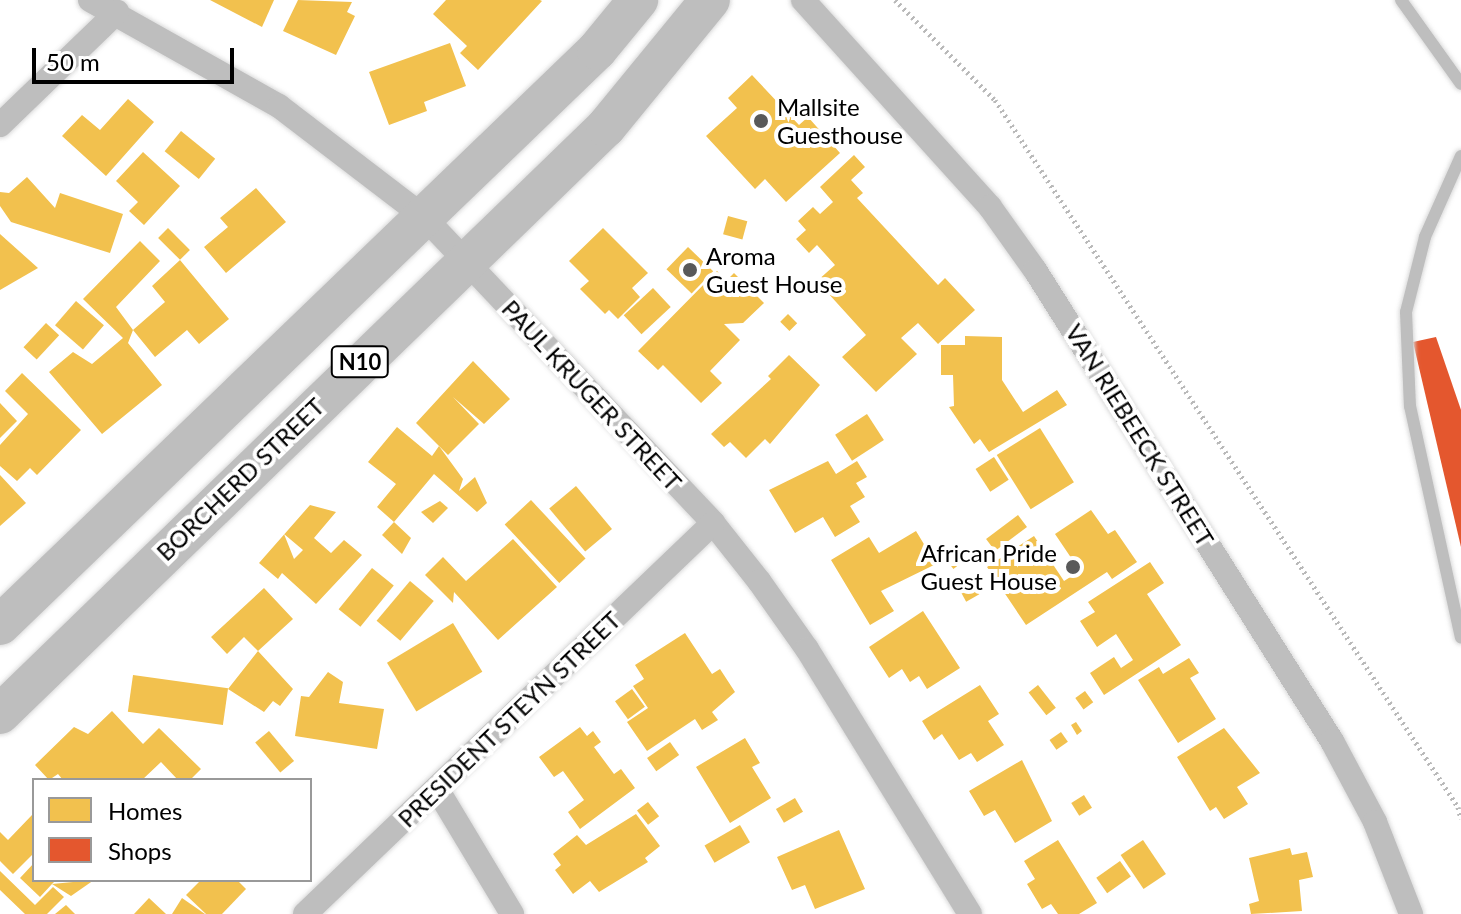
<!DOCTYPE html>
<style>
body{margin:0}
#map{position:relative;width:1461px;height:914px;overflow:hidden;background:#fff;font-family:Lato,sans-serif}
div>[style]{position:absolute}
.homes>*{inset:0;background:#f2c14e;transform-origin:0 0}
.shops>*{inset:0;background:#e4572e}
.path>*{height:5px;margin-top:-2.5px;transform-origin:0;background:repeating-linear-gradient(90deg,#b9b9b9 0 2px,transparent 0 6px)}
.roads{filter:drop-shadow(0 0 2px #dbdbdb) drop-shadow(0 0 2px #dbdbdb)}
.service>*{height:12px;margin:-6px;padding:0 6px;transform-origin:6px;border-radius:6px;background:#bebebe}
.minor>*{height:24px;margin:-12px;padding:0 12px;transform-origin:12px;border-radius:12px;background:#bebebe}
.trunk>*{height:40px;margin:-20px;padding:0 20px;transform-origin:20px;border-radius:20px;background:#bebebe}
.dots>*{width:22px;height:22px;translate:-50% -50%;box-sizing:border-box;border:4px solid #fff;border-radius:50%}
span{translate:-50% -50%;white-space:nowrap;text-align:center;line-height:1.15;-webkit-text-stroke:8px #fff;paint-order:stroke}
.shield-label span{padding:2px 6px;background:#fff;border:2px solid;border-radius:6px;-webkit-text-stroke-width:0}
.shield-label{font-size:22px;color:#000;font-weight:700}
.poi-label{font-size:24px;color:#000}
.left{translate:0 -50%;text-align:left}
.right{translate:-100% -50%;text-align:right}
.street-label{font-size:24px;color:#000}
.legend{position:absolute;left:32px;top:778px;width:280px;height:104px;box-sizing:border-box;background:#fff;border:2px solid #999;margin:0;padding:10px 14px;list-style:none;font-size:24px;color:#000}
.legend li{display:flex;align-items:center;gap:16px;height:40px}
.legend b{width:40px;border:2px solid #999}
.scale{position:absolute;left:32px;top:48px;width:202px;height:36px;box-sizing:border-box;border:4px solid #000;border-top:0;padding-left:10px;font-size:24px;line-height:28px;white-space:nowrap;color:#000;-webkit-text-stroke:6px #fff;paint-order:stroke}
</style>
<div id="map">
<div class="homes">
<i style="clip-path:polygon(210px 0,274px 0,262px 27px)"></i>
<i style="clip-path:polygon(298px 0,352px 2px,347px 12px,355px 16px,336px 55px,283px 31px)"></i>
<i style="clip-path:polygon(446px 0,540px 0,542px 1px,478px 70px,460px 53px,467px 46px,433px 14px)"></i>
<i style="clip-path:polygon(450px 43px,466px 86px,424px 102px,427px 111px,389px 125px,369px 72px)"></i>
<i style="clip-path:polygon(752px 75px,799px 125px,808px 117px,840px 153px,786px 202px,765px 179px,755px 189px,706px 136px,737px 108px,728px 98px)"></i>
<i style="clip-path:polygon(128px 99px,154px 122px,106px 176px,62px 136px,82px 115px,100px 130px)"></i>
<i style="left:181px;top:131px;width:44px;height:26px;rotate:39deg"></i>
<i style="clip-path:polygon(143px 152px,180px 186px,144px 225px,129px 211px,138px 202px,116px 181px)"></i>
<i style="clip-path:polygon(854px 155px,865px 167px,851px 180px,863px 193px,857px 198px,938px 285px,945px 278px,975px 310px,938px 344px,918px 323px,901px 338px,917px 354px,876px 392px,842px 357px,866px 335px,817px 281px,835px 265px,817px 245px,809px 253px,796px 239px,806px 230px,798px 221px,813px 207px,820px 214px,833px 202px,820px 187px)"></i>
<i style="clip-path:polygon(27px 177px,55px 208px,60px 193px,123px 214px,110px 253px,11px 222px,0 206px,0 192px,9px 193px)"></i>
<i style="clip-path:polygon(256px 188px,286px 222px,226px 273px,204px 247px,228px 227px,220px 218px)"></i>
<i style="left:728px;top:216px;width:20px;height:19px;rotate:15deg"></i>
<i style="left:168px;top:228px;width:31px;height:14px;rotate:45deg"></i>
<i style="clip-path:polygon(603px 228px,648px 273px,632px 288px,640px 297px,618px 319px,609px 310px,605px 314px,580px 289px,589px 281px,569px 261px)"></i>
<i style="clip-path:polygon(0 234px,38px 268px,0 290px)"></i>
<i style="clip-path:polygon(140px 241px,160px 261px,116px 307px,133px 330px,128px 343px,162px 385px,102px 434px,49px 372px,73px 352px,92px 364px,123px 338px,83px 299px)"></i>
<i style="left:688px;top:247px;width:35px;height:31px;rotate:44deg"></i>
<i style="clip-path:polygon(180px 260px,229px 319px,199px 344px,187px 330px,155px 357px,133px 330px,165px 302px,152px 286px)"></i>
<i style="clip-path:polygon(717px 271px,727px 280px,734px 273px,764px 303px,743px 323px,724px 324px,740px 340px,710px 371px,722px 383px,701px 403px,663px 365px,658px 370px,638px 351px)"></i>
<i style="left:653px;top:288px;width:26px;height:40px;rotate:47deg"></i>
<i style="left:76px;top:301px;width:37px;height:32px;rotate:41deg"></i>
<i style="left:788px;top:314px;width:13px;height:11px;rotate:45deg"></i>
<i style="left:46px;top:323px;width:18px;height:33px;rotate:43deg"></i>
<i style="clip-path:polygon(965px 336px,1002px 337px,1002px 380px,1023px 412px,1057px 390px,1067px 405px,989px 452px,980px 439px,974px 444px,949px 407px,954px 406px,953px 375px,941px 375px,941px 345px,965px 345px)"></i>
<i style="clip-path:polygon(789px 355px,820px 385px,770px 444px,765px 439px,746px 458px,730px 442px,724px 447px,711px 434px,771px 379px,768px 376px)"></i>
<i style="clip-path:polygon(473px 361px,510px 399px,484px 424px,453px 397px,479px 424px,448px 455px,416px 423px)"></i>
<i style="clip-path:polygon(22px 373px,81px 430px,37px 475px,30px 468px,17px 481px,0 466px,0 445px,28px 414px,5px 391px)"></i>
<i style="clip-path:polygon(0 403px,17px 421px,0 438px)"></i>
<i style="left:867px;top:414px;width:31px;height:38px;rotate:57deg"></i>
<i style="clip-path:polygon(397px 427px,432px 456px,439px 446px,463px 479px,459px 491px,475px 477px,487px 503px,477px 512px,434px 474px,394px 522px,377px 507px,396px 484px,368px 462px)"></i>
<i style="left:1040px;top:428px;width:64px;height:51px;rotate:58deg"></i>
<i style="left:994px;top:457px;width:27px;height:22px;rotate:57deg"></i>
<i style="clip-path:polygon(828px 461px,836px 474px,857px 461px,867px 477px,856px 483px,865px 497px,850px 506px,860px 522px,835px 537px,823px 517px,795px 533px,769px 490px)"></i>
<i style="clip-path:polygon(0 475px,26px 503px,0 526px)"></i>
<i style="left:576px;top:486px;width:56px;height:35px;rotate:50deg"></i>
<i style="left:531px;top:500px;width:80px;height:36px;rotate:47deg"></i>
<i style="clip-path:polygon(440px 501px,448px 508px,433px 523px,421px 512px)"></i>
<i style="clip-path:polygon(evenodd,310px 505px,336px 512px,314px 538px,331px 553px,344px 540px,362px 555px,316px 604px,282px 573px,278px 579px,259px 563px,310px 505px,284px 534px,303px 550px,294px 559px,284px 534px)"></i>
<i style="clip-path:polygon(1091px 510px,1108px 534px,1115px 530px,1137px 562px,1112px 579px,1107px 572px,1026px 625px,987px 567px,1034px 536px,1064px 581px,1080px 571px,1055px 534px)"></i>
<i style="left:1018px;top:515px;width:15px;height:40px;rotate:53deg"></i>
<i style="clip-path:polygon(394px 522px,411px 538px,402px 554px,382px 535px)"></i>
<i style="clip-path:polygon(916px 531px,936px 564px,881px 591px,894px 611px,870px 625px,831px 560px,869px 537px,879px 553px)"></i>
<i style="clip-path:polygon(513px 539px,557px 587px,498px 640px,454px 592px,453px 603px,425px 575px,443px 557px,466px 581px)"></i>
<i style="left:951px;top:548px;width:18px;height:11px;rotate:52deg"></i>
<i style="clip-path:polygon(1150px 562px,1164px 583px,1147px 594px,1181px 645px,1104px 695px,1090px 673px,1114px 657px,1121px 668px,1133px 660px,1116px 634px,1097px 647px,1080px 621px,1095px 612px,1088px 602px)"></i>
<i style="left:372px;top:568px;width:28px;height:53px;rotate:39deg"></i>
<i style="left:410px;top:581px;width:31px;height:52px;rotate:40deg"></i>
<i style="left:973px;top:583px;width:13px;height:15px;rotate:61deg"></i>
<i style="clip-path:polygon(264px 588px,293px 619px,258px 651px,293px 689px,280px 706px,273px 701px,264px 712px,228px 689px,258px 651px,244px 637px,227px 654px,211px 637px)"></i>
<i style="clip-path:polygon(923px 611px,960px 668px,927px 689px,919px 676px,910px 682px,902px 669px,889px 678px,869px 647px)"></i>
<i style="left:453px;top:623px;width:57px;height:77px;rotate:59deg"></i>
<i style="clip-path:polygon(685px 633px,712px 674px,720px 669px,735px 692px,712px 712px,718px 720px,702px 730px,695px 719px,647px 751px,627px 722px,648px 708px,633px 686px,644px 679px,635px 665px)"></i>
<i style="clip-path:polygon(1189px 658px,1199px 673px,1190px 678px,1216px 719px,1178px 743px,1138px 680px,1159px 667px,1163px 674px)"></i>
<i style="clip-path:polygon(328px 672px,343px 682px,339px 703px,384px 709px,377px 749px,295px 736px,301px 696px,309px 697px)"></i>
<i style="left:133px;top:675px;width:96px;height:37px;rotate:8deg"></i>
<i style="clip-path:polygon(980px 685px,999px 714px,988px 721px,1004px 745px,977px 762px,971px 753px,959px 760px,942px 734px,934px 740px,922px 721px)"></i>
<i style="left:1038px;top:685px;width:29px;height:12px;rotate:52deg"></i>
<i style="left:632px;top:689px;width:22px;height:21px;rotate:54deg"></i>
<i style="left:1085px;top:691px;width:14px;height:12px;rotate:54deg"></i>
<i style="clip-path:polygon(112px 711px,143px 744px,159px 728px,201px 769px,190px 780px,178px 780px,161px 762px,142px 780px,63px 780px,58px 774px,49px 780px,35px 765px,74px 727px,88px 734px)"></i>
<i style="clip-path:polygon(1076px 722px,1082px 731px,1077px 735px,1071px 725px)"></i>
<i style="clip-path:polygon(580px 727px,587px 736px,593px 731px,601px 742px,594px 747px,614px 774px,621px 769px,635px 788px,580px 829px,568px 812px,584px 800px,563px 771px,554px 777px,539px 757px)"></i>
<i style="clip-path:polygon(1224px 728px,1260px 773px,1237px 787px,1248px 804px,1224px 819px,1216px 807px,1210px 811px,1177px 757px)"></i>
<i style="left:269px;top:731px;width:39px;height:18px;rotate:50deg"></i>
<i style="left:1061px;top:732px;width:12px;height:14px;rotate:55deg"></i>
<i style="clip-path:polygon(745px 738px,760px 763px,752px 767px,771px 798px,730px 823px,696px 767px)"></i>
<i style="left:670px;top:742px;width:16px;height:28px;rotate:55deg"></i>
<i style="clip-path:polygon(1022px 760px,1052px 821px,1015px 843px,995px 810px,984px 816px,969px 791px)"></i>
<i style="left:1084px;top:795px;width:15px;height:15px;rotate:58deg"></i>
<i style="left:795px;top:798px;width:16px;height:22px;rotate:60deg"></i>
<i style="left:648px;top:802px;width:18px;height:14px;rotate:52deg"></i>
<i style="clip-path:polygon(636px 814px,660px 846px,645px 858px,648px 862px,599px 892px,590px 881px,573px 894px,555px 870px,561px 865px,553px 854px,577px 835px,586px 845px)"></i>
<i style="clip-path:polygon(32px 815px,34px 853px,13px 874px,0 861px,0 832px,8px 840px)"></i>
<i style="left:740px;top:825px;width:20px;height:41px;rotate:60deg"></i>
<i style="clip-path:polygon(839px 830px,865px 889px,815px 909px,805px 885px,792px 890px,777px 857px)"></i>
<i style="clip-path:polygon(1058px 840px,1097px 903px,1079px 914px,1058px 914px,1051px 904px,1042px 909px,1027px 884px,1035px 879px,1024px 861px)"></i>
<i style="left:1143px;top:840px;width:41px;height:27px;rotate:56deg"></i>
<i style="clip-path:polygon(1290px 848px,1292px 855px,1307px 852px,1313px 877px,1299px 880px,1302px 911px,1251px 914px,1249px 904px,1259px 901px,1249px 858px)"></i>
<i style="left:1120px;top:861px;width:19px;height:29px;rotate:55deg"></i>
<i style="clip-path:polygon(34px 863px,34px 880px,56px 880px,52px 884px,94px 880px,71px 896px,52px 884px,40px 897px,20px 878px)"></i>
<i style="clip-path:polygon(0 871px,35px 905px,53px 887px,64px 897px,47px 914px,25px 914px,0 890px)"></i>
<i style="clip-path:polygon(201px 880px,237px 880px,246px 889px,222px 914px,206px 914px,186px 895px)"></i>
<i style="clip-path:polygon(149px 898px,166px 914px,134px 914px)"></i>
<i style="clip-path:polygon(182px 898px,205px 914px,172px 914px)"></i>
<i style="clip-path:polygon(66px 905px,75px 914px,55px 914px)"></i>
</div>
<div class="shops">
<i style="clip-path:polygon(1436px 337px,1461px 410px,1461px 547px,1413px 342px)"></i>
</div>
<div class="path">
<i style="left:895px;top:0;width:141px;rotate:45deg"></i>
<i style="left:995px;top:100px;width:845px;rotate:56.78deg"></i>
<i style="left:1458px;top:807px;width:12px;rotate:76deg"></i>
</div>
<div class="roads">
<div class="service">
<i style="left:1401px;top:0;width:103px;rotate:54.5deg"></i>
<i style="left:1461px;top:156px;width:89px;rotate:114deg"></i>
<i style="left:1425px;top:237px;width:77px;rotate:104.2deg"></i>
<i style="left:1406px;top:312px;width:94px;rotate:87.6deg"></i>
<i style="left:1410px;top:406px;width:237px;rotate:77.6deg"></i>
</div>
<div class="minor">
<i style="left:90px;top:0;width:217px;rotate:29.3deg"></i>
<i style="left:279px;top:106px;width:183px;rotate:37.4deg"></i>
<i style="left:424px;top:217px;width:421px;rotate:46.6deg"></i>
<i style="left:713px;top:523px;width:74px;rotate:51.6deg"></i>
<i style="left:759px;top:581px;width:83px;rotate:54.8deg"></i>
<i style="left:807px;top:649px;width:311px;rotate:58.4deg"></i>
<i style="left:803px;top:0;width:279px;rotate:47.9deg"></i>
<i style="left:990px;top:207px;width:77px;rotate:54.5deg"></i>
<i style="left:1035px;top:270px;width:557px;rotate:57.77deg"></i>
<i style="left:1332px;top:741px;width:92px;rotate:62deg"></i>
<i style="left:1375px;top:822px;width:99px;rotate:68.6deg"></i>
<i style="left:0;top:125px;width:163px;rotate:-44deg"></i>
<i style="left:437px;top:789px;width:146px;rotate:59deg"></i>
<i style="left:305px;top:914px;width:565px;rotate:-43.78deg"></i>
</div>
<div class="trunk">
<i style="left:0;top:625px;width:829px;rotate:-43.92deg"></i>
<i style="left:597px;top:50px;width:65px;rotate:-50.6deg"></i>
<i style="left:0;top:714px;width:844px;rotate:-44.09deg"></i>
<i style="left:606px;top:127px;width:164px;rotate:-50.7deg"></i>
</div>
</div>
<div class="dots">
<i style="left:761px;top:121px;background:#595959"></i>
<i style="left:690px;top:270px;background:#595959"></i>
<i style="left:1073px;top:567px;background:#595959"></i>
</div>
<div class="shield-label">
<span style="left:360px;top:362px">N10</span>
</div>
<div class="poi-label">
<span class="left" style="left:777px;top:121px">Mallsite<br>Guesthouse</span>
<span class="left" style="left:706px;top:270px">Aroma<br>Guest House</span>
<span class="right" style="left:1057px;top:567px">African Pride<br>Guest House</span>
</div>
<div class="street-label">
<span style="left:592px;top:395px;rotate:47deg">PAUL KRUGER STREET</span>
<span style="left:1140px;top:435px;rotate:58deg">VAN RIEBEECK STREET</span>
<span style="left:240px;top:479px;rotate:-44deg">BORCHERD STREET</span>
<span style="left:509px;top:719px;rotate:-44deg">PRESIDENT STEYN STREET</span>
</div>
<ul class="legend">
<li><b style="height:22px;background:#f2c14e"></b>Homes</li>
<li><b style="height:22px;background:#e4572e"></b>Shops</li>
</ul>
<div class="scale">50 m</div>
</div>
